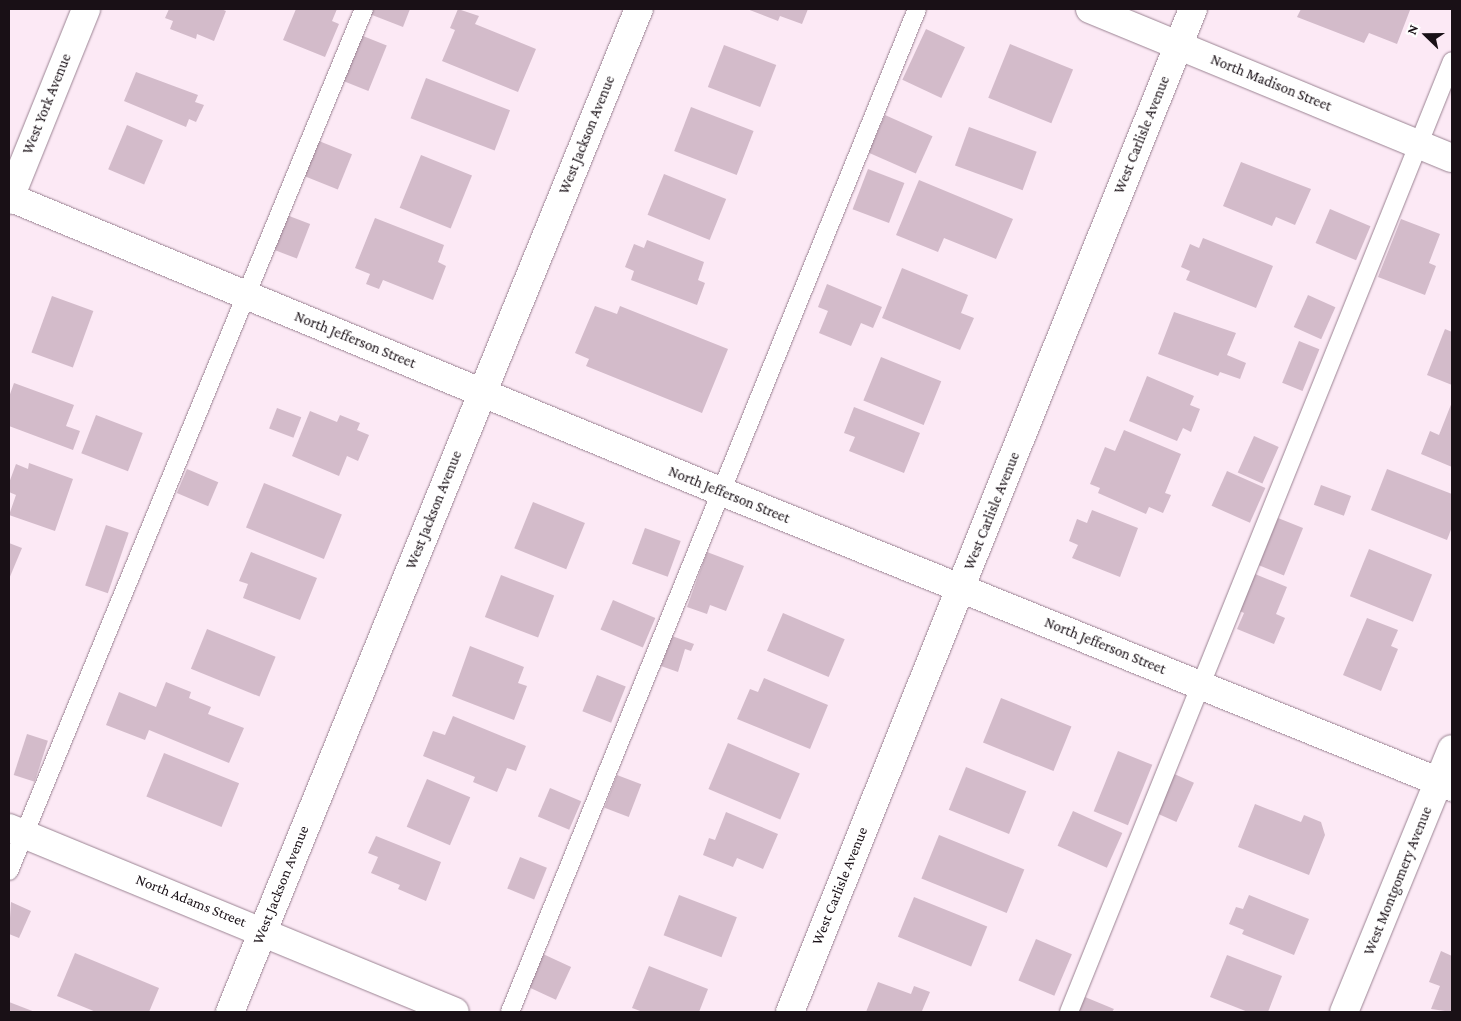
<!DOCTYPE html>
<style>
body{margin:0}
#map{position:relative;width:1461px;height:1021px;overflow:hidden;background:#fce9f5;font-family:"Crimson Pro",serif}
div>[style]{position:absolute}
.building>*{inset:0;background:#d3bbca;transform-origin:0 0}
.roads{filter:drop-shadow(0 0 1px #9a8392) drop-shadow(0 0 1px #9a8392)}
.lane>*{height:18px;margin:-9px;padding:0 9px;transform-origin:9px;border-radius:9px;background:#fff}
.street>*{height:28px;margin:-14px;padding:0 14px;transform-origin:14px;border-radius:14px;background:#fff}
span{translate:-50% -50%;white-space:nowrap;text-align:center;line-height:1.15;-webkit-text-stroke:5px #fff;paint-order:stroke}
.street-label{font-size:15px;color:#191016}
.frame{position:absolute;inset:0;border:10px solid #191016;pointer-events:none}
.north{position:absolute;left:1401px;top:10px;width:50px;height:50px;-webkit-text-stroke:4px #fff;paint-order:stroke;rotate:292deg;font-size:14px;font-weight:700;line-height:20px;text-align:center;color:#191016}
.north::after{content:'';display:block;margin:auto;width:18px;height:22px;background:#191016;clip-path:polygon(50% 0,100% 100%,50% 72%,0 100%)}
</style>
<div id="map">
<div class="building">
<i style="clip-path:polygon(169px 9px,221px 9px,226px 11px,214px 41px,197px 34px,196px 39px,170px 29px,173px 21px,165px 18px)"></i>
<i style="clip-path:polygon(296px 9px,337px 9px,332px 21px,339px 24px,325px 57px,283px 40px)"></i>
<i style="clip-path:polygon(369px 9px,410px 9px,403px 27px,367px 13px)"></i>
<i style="clip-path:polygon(458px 9px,479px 16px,475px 24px,536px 49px,518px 92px,442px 61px,455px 30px,450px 28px)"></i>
<i style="clip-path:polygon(747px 9px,808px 9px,802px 24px,780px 16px,778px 21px)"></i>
<i style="clip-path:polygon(1301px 9px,1406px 9px,1410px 10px,1397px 44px,1369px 33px,1364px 43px,1297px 17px)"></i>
<i style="left:926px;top:29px;width:43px;height:56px;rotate:25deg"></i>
<i style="left:358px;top:34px;width:31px;height:49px;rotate:22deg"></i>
<i style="left:1010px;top:44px;width:68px;height:58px;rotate:22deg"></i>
<i style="left:724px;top:45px;width:56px;height:45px;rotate:21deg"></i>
<i style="clip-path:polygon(136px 72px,198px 95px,195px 102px,204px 105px,196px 122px,189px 119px,186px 127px,124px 101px)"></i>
<i style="left:426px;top:78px;width:90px;height:43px;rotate:21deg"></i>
<i style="left:691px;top:107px;width:67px;height:47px;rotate:21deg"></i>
<i style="left:885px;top:115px;width:52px;height:41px;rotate:24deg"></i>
<i style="left:127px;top:125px;width:39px;height:48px;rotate:23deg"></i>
<i style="left:969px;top:127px;width:72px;height:41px;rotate:20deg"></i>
<i style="left:314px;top:139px;width:41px;height:38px;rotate:22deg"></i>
<i style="left:421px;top:155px;width:55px;height:57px;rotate:22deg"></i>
<i style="clip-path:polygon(1241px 162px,1311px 189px,1295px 225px,1276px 217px,1272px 226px,1223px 206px)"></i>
<i style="left:868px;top:169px;width:39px;height:43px;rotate:21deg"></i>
<i style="left:664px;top:174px;width:67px;height:44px;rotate:22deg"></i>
<i style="clip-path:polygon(919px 180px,1013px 219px,996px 259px,944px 238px,938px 252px,896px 235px)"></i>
<i style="left:1330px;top:209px;width:44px;height:37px;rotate:23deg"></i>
<i style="left:284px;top:214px;width:28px;height:37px;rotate:21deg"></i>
<i style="clip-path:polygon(375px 218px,444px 245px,438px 262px,446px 266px,433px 300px,383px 280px,379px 289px,366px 284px,370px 274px,355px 268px)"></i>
<i style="clip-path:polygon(1401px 219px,1440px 234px,1429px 263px,1436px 266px,1425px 295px,1378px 277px)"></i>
<i style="clip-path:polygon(1203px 238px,1273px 266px,1256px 308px,1186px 280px,1190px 271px,1181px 267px,1190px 244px,1199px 248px)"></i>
<i style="clip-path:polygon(647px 240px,704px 262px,698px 280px,705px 283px,697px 305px,631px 280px,634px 271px,625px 267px,634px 244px,644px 248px)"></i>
<i style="clip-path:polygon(902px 268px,968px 295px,961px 313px,974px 318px,960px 350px,882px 318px)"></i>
<i style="clip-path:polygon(827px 284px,882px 307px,873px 328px,861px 323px,851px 346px,819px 333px,828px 311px,818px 307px)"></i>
<i style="left:1308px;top:295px;width:30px;height:35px;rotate:24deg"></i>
<i style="left:52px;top:296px;width:44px;height:60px;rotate:20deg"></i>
<i style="clip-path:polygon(595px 306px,617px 314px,620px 306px,728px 349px,702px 413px,586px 366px,589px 359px,575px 353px)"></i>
<i style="clip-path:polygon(1174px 312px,1236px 333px,1227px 355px,1246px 363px,1240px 379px,1220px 372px,1218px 376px,1158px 354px)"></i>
<i style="clip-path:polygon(1445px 329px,1452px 332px,1452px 385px,1427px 375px)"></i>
<i style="left:1299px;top:341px;width:22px;height:45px;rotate:22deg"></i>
<i style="left:881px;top:357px;width:65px;height:47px;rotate:22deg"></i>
<i style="clip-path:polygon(1147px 376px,1194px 396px,1190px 405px,1200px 409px,1191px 432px,1183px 428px,1177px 441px,1129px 421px)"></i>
<i style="clip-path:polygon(14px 383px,74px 405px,66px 426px,80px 431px,73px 450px,9px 426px,9px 397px)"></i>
<i style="clip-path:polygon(1452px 402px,1452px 467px,1421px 454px,1430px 431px,1439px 435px)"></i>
<i style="clip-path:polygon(854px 407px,920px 433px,904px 473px,849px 451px,855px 437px,844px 433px)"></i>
<i style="left:277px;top:408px;width:26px;height:22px;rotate:21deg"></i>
<i style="clip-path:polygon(310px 411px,337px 422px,340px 415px,360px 423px,357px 430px,369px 435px,358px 461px,347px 456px,339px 476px,292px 456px)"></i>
<i style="left:96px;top:415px;width:50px;height:41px;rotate:21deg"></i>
<i style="clip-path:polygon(1124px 430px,1181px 454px,1165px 493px,1171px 495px,1163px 513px,1149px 507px,1146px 514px,1098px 493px,1100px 488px,1090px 484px,1105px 447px,1115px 451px)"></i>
<i style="left:1254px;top:436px;width:27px;height:40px;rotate:24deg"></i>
<i style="clip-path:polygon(29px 463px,73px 479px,55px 531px,9px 515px,16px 495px,9px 492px,9px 483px,16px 464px,28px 469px)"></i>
<i style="left:187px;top:469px;width:34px;height:26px;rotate:23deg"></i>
<i style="clip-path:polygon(1387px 469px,1452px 494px,1452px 527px,1447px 540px,1371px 510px)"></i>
<i style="left:1227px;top:471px;width:42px;height:38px;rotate:24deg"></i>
<i style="left:264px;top:483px;width:84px;height:48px;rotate:22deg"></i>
<i style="left:1321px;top:485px;width:32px;height:21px;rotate:20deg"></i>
<i style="left:533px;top:502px;width:56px;height:50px;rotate:22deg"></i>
<i style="clip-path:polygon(1092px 510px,1138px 528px,1120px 577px,1072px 558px,1078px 545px,1069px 541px,1077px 519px,1087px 523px)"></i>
<i style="left:1278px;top:518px;width:27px;height:51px;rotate:22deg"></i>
<i style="left:106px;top:525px;width:24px;height:64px;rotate:19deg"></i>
<i style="left:645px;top:528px;width:38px;height:38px;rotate:20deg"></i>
<i style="clip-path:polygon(9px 543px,22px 548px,9px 579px)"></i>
<i style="left:1369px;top:549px;width:68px;height:51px;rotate:22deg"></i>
<i style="clip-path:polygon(251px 552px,317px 578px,300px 620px,243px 598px,248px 584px,239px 581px)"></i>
<i style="clip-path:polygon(707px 552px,744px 566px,726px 611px,710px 605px,707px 614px,687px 607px)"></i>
<i style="clip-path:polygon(1255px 574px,1287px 587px,1276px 614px,1285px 618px,1274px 644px,1237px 629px,1244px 613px,1240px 611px)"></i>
<i style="left:501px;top:575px;width:57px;height:45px;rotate:21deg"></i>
<i style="left:613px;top:600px;width:46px;height:32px;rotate:23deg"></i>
<i style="left:783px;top:613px;width:67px;height:41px;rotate:23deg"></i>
<i style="clip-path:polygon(1367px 618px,1398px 630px,1391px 646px,1398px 649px,1381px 691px,1343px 675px)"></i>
<i style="left:207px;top:629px;width:74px;height:43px;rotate:22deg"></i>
<i style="clip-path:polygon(672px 636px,694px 644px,691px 651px,685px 649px,678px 672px,661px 666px)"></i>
<i style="clip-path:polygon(470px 646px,524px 667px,518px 683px,527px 686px,514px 720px,452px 696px)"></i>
<i style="left:597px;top:675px;width:31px;height:39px;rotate:22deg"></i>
<i style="clip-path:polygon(764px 678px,828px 705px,810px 749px,737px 719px,750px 689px,758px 692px)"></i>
<i style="clip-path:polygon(166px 682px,191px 692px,189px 698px,211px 707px,208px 714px,244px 728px,229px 763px,149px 730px,145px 740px,106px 725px,119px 692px,156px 707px)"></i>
<i style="left:1001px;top:698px;width:76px;height:48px;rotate:22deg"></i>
<i style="clip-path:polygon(453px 716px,526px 746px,516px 771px,507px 768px,497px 792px,473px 782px,475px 777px,423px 756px,433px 731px,445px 735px)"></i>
<i style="left:27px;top:734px;width:22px;height:43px;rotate:18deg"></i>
<i style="left:728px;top:743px;width:78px;height:50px;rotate:23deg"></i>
<i style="left:1118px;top:751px;width:37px;height:65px;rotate:22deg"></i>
<i style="left:164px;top:753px;width:81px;height:47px;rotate:22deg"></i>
<i style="left:966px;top:767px;width:65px;height:46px;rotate:22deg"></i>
<i style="left:1172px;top:773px;width:24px;height:43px;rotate:24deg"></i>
<i style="left:617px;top:775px;width:26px;height:35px;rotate:21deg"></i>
<i style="left:427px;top:779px;width:47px;height:52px;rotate:23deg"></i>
<i style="left:550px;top:788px;width:34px;height:31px;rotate:23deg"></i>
<i style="clip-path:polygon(1255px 804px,1301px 822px,1304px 815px,1321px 822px,1325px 835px,1309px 875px,1238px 847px)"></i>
<i style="left:1073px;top:811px;width:54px;height:38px;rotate:24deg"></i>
<i style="clip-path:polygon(726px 812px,778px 834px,763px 869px,737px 858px,733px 867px,703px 855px,709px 838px,715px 840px)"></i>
<i style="left:939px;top:835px;width:92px;height:47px;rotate:22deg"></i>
<i style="clip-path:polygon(376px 836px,441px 862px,426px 901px,398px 889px,400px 885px,371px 873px,378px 857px,368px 853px)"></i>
<i style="left:520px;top:857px;width:29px;height:34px;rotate:22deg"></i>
<i style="left:679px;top:895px;width:62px;height:43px;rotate:21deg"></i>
<i style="clip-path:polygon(1249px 895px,1309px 919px,1294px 955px,1242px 934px,1244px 930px,1229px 924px,1236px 907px,1243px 909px)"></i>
<i style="left:914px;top:897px;width:79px;height:43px;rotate:22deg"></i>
<i style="clip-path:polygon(11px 902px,31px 911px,19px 938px,9px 934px)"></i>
<i style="left:1036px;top:939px;width:39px;height:45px;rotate:23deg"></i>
<i style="clip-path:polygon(1441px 951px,1452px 956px,1452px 1012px,1431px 1009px,1440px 986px,1429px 982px)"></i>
<i style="clip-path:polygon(75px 953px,159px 988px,149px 1012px,96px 1012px,57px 996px)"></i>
<i style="left:543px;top:954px;width:31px;height:36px;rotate:25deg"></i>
<i style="clip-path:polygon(1227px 955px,1282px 976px,1268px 1012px,1248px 1012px,1210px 997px)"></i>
<i style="clip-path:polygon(649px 966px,708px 989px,699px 1012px,643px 1012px,632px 1008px)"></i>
<i style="clip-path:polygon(878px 982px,911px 994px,914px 986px,930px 992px,922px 1011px,926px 1012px,866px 1012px)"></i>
<i style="clip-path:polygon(1085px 997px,1114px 1009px,1112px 1012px,1078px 1012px)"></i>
<i style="clip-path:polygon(9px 1002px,35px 1012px,9px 1012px)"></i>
</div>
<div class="roads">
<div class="lane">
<i style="left:9px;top:871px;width:932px;rotate:-67.62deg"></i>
<i style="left:510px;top:1012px;width:1082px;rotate:-67.91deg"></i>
<i style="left:1069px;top:1012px;width:1025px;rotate:-68.06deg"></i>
</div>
<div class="street">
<i style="left:1090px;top:9px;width:391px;rotate:22.4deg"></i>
<i style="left:9px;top:197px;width:769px;rotate:22.47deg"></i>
<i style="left:720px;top:491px;width:790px;rotate:22.02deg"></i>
<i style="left:9px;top:200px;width:206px;rotate:-68deg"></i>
<i style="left:9px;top:828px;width:482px;rotate:22.4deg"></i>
<i style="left:230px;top:1012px;width:1083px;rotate:-67.82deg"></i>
<i style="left:790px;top:1012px;width:1081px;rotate:-68.11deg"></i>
<i style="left:1344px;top:1012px;width:284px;rotate:-67.7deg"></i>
</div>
</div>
<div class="street-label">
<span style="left:1271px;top:83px;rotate:22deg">North Madison Street</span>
<span style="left:47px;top:104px;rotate:-68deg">West York Avenue</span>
<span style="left:587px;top:135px;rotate:-68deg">West Jackson Avenue</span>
<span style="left:1142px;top:135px;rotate:-68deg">West Carlisle Avenue</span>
<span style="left:355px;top:340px;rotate:22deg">North Jefferson Street</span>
<span style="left:729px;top:495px;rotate:22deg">North Jefferson Street</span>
<span style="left:434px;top:510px;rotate:-68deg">West Jackson Avenue</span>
<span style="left:992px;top:511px;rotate:-68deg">West Carlisle Avenue</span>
<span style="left:1105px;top:646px;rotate:22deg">North Jefferson Street</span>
<span style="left:1398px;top:881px;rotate:-68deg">West Montgomery Avenue</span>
<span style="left:281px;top:885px;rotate:-68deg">West Jackson Avenue</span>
<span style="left:840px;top:886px;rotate:-68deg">West Carlisle Avenue</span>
<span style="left:191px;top:901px;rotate:22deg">North Adams Street</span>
</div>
<div class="frame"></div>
<div class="north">N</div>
</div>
